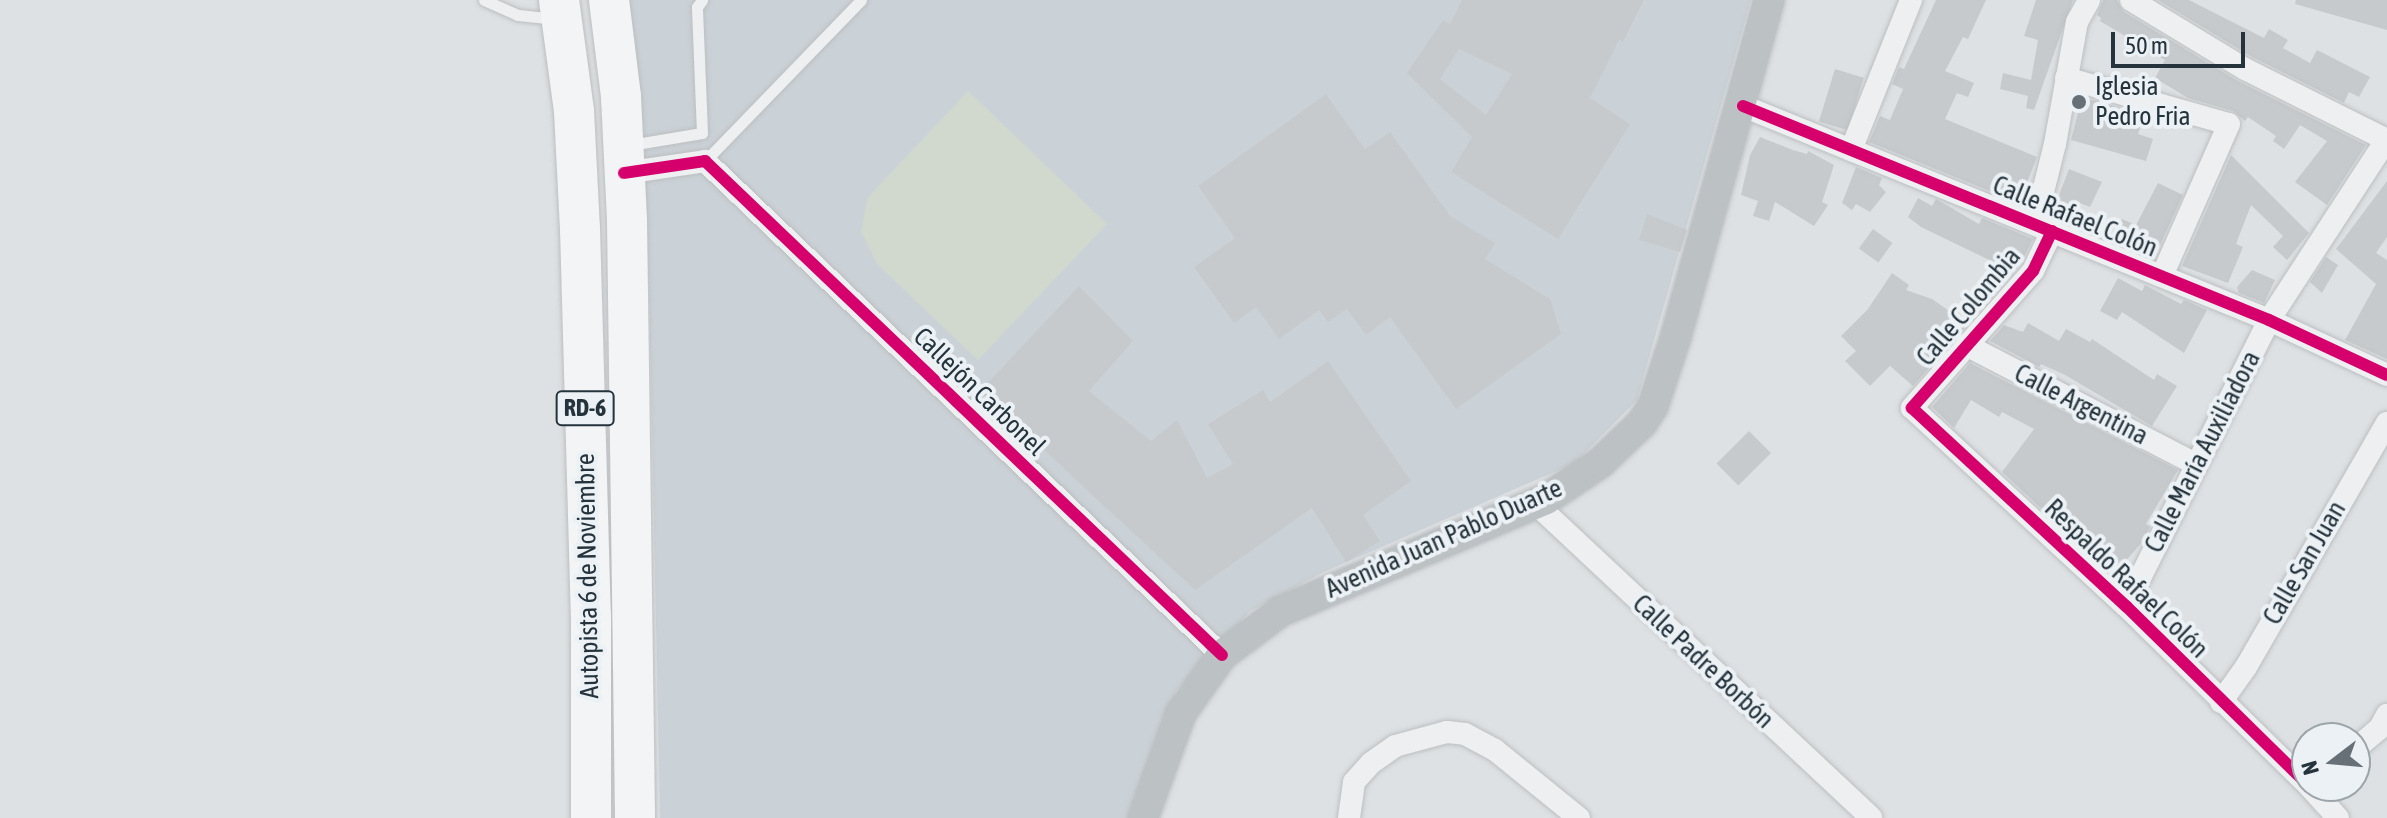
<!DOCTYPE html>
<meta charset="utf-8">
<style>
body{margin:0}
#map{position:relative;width:2387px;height:818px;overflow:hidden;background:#dee1e3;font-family:"Asap Condensed",sans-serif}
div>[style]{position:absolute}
.built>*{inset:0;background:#cbd2d7}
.green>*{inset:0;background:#d1d8ce}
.building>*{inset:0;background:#c6cacc;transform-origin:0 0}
.roads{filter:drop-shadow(0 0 2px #bcbfc1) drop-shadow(0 0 2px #bcbfc1)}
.lane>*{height:11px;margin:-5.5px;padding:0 5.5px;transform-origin:5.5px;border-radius:5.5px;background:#edeff1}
.street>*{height:22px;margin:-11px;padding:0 11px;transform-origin:11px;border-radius:11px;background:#edeff1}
.secondary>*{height:30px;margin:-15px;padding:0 15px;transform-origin:15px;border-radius:15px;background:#bcc1c4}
.highway>*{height:40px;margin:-20px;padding:0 20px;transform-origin:20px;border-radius:20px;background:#f2f4f5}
.cycleway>*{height:12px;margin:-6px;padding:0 6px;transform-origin:6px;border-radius:6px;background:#d6006c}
.dots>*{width:22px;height:22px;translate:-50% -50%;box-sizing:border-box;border:4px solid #ebf1f4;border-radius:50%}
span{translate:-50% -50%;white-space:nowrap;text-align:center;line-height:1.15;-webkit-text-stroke:8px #ebf1f4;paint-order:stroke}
.shield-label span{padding:2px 6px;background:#ebf1f4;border:2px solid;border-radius:6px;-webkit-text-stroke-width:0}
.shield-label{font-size:24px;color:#25333c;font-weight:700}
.poi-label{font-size:26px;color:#25333c}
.left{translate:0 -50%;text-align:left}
.street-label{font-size:26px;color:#25333c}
.north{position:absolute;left:2291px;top:722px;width:80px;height:80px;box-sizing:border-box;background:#ebf1f4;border:2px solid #9ca5aa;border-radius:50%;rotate:254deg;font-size:22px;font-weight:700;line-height:32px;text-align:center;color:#25333c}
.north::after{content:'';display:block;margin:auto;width:28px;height:36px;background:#667076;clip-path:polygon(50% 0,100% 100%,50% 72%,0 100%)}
.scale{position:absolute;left:2111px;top:32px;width:134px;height:36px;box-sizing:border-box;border:4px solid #25333c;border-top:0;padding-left:10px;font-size:24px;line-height:28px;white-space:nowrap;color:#25333c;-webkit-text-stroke:6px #ebf1f4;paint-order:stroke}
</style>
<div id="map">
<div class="built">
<i style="clip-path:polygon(629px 0,1751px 0,1637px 400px,1575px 463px,1324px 572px,1250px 611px,1175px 692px,1136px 818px,660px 818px,649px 286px,634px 33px)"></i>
</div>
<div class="green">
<i style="clip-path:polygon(968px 91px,1107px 224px,978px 360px,877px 264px,861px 231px,868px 197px)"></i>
</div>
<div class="building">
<i style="clip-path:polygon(evenodd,1462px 0,1644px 0,1623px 42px,1619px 40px,1590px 98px,1630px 124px,1558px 239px,1451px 172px,1472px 137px,1407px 73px,1443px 20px,1450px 24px,1462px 0,1459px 49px,1512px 74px,1486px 115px,1440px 79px,1459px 49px)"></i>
<i style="clip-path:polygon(1936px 0,1986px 0,1968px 39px,1963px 37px,1945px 71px,1974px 83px,1968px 97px,1957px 93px,1945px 119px,2037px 157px,2019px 203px,1869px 142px,1880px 116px,1890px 120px,1903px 89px,1892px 84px,1899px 67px,1904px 69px)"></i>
<i style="clip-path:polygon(2036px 0,2073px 0,2034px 110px,2026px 108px,2028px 96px,2000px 89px,2003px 73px,2031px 80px,2038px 40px,2024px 36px)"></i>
<i style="clip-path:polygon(2103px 0,2117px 0,2124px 12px,2238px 81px,2366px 145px,2327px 205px,2295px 182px,2327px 141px,2300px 125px,2284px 149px,2273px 141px,2276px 136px,2248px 117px,2245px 121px,2233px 111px,2188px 98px,2155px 78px,2165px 60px,2100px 21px,2101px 18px,2097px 15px)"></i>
<i style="clip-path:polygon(2158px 0,2189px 0,2264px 38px,2269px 29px,2288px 40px,2283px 48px,2310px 63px,2317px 50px,2370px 77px,2359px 97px,2349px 92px,2344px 103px,2252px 57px)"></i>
<i style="clip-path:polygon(2296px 0,2387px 0,2387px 30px,2295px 4px)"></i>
<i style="left:1835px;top:69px;width:30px;height:55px;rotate:17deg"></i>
<i style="clip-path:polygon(1326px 94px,1365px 149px,1390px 132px,1450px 216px,1495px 243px,1485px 259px,1550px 299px,1561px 334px,1456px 409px,1390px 317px,1366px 335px,1347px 309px,1328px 322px,1319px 310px,1279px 339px,1256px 307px,1234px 323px,1194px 267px,1235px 238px,1198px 186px)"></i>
<i style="clip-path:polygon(2082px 97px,2131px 111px,2130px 115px,2143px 119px,2138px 134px,2153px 139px,2146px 161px,2071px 140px)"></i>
<i style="clip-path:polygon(1760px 137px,1793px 150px,1807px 154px,1808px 151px,1834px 165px,1822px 202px,1828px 205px,1814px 226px,1775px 202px,1769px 221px,1753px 216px,1758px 201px,1741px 195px,1750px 155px)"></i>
<i style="clip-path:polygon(2231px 155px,2309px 233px,2287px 260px,2273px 247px,2283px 236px,2251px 205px,2236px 244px,2243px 247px,2228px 283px,2182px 266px)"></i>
<i style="clip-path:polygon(1856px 167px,1882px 178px,1879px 185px,1886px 192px,1870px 212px,1856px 204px,1852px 210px,1842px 203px)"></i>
<i style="clip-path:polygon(2069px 169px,2102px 182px,2090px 207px,2077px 202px,2071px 218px,2053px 211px)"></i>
<i style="clip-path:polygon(2387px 181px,2387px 237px,2376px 253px,2387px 260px,2387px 359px,2345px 340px,2376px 284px,2336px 249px)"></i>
<i style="clip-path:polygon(2158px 183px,2183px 195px,2157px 252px,2114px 236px,2122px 219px,2136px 225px)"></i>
<i style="clip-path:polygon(1918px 198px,1932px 206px,1936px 199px,1979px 224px,1982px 218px,2033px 239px,2021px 263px,2014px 272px,1921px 227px,1908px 217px)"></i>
<i style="clip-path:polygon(1647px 214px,1687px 230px,1680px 252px,1639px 240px)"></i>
<i style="left:1873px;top:229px;width:24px;height:24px;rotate:36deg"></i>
<i style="clip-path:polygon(2326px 257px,2338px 265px,2322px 293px,2310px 282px)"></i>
<i style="clip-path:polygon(2252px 270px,2275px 280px,2264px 303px,2239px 293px,2237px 287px)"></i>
<i style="clip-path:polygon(1892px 273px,1909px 285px,1906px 290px,1932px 299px,1968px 324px,1913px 386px,1890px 366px,1870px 386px,1845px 361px,1856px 351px,1841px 336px,1868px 309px)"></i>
<i style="clip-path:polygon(2118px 278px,2142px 291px,2145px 285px,2181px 304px,2184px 300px,2207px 310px,2184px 353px,2122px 312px,2117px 320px,2100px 311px)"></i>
<i style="clip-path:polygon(1079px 286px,1133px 341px,1089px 391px,1151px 441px,1177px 420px,1207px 478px,1233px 464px,1208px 424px,1263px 390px,1270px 402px,1328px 361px,1411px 481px,1363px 515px,1380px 541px,1346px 562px,1312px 508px,1195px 590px,980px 391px)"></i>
<i style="clip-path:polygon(2028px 323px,2059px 341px,2066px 329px,2090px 342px,2092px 339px,2154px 380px,2157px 374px,2177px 386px,2152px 426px,2065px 375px,2041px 364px,2039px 367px,1990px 341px,2004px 325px,2023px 332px)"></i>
<i style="clip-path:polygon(1970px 363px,2178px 470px,2146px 524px,2150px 527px,2143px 541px,2119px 569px,2075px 540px,2002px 472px,2034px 429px,2002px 412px,1999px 417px,1971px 400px,1954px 428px,1932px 407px)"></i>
<i style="left:1749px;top:431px;width:31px;height:46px;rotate:45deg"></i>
</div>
<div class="roads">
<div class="lane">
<i style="left:484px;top:0;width:37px;rotate:24deg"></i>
<i style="left:518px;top:15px;width:36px;rotate:6deg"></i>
<i style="left:630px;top:145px;width:73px;rotate:-9.5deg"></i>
<i style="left:702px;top:133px;width:126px;rotate:-92.3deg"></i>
<i style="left:697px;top:7px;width:9px;rotate:-54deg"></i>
<i style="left:705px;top:161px;width:224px;rotate:-45.9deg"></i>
</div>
<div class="street">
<i style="left:2131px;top:0;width:133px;rotate:31.2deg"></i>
<i style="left:2245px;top:69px;width:159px;rotate:26.6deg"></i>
<i style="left:2066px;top:78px;width:169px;rotate:15.8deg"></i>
<i style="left:2229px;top:124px;width:166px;rotate:113.8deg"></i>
<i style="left:1743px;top:106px;width:568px;rotate:22.14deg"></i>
<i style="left:2269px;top:320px;width:130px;rotate:25deg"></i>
<i style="left:1851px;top:150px;width:162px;rotate:-68.2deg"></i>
<i style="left:624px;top:173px;width:82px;rotate:-8.4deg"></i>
<i style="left:705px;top:161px;width:715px;rotate:43.7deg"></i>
<i style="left:2035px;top:224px;width:82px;rotate:-76deg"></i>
<i style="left:2055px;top:144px;width:124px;rotate:-79.8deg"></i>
<i style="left:2077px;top:22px;width:25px;rotate:-61deg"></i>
<i style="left:2052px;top:231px;width:44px;rotate:115.4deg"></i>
<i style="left:2033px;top:271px;width:183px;rotate:131.5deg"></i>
<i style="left:1912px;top:408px;width:292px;rotate:42.8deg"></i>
<i style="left:2126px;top:606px;width:254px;rotate:44.5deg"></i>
<i style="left:1966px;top:345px;width:259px;rotate:27.4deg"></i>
<i style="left:1536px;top:504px;width:459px;rotate:43.1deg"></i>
<i style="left:2126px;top:606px;width:320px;rotate:-63.4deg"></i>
<i style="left:2269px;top:320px;width:216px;rotate:-56.9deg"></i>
<i style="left:2221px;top:702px;width:43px;rotate:-54.5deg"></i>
<i style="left:2246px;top:667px;width:282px;rotate:-60deg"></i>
<i style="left:2355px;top:749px;width:33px;rotate:-40deg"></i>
<i style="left:2380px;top:728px;width:15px;rotate:-62deg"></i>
<i style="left:2309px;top:786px;width:43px;rotate:47.8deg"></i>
<i style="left:1349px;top:818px;width:36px;rotate:-82deg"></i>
<i style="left:1354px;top:782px;width:25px;rotate:-48deg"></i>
<i style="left:1371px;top:763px;width:29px;rotate:-35deg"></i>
<i style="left:1395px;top:746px;width:54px;rotate:-15.1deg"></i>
<i style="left:1447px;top:732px;width:18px;rotate:6deg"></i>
<i style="left:1465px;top:734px;width:34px;rotate:28deg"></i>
<i style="left:1495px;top:750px;width:108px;rotate:39deg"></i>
</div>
<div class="secondary">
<i style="left:1143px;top:818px;width:112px;rotate:-70.1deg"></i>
<i style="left:1181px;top:713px;width:71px;rotate:-54.7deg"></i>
<i style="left:1222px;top:655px;width:74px;rotate:-36.7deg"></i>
<i style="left:1281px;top:611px;width:288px;rotate:-22.9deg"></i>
<i style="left:1546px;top:499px;width:65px;rotate:-33.7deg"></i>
<i style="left:1600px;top:463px;width:58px;rotate:-43.6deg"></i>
<i style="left:1642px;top:423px;width:20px;rotate:-57deg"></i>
<i style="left:1653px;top:406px;width:74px;rotate:-71.8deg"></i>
<i style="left:1676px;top:336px;width:349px;rotate:-74.5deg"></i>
</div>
<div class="highway">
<i style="left:559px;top:0;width:112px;rotate:82.3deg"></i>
<i style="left:574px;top:111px;width:117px;rotate:87.1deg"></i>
<i style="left:580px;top:228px;width:387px;rotate:88.4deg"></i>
<i style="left:591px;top:615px;width:203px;rotate:90deg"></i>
<i style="left:609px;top:0;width:98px;rotate:82.9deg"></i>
<i style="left:621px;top:97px;width:123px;rotate:87.2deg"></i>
<i style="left:627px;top:220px;width:598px;rotate:89.23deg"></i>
</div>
</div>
<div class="cycleway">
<i style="left:1743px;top:106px;width:568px;rotate:22.14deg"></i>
<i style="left:2269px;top:320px;width:130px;rotate:25deg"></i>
<i style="left:624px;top:173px;width:82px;rotate:-8.4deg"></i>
<i style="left:705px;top:161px;width:715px;rotate:43.7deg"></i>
<i style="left:2052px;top:231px;width:44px;rotate:115.4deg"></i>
<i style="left:2033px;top:271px;width:183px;rotate:131.5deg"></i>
<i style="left:1912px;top:408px;width:292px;rotate:42.8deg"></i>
<i style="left:2126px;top:606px;width:254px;rotate:44.5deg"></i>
</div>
<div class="dots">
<i style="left:2079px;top:102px;background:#667076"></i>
</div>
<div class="shield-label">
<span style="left:585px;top:408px">RD-6</span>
</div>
<div class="poi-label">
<span class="left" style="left:2095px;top:102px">Iglesia<br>Pedro Fria</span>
</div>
<div class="street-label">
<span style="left:2075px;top:217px;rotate:22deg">Calle Rafael Colón</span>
<span style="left:1969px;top:307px;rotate:-50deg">Calle Colombia</span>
<span style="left:979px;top:392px;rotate:44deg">Callejón Carbonel</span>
<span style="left:2081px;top:405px;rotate:27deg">Calle Argentina</span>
<span style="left:2203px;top:452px;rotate:-63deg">Calle María Auxiliadora</span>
<span style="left:1444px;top:539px;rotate:-24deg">Avenida Juan Pablo Duarte</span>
<span style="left:2305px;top:563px;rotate:-60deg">Calle San Juan</span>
<span style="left:588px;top:576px;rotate:-91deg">Autopista 6 de Noviembre</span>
<span style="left:2126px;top:579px;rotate:44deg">Respaldo Rafael Colón</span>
<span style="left:1703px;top:662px;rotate:43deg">Calle Padre Borbón</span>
</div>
<div class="north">N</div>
<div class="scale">50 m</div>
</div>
